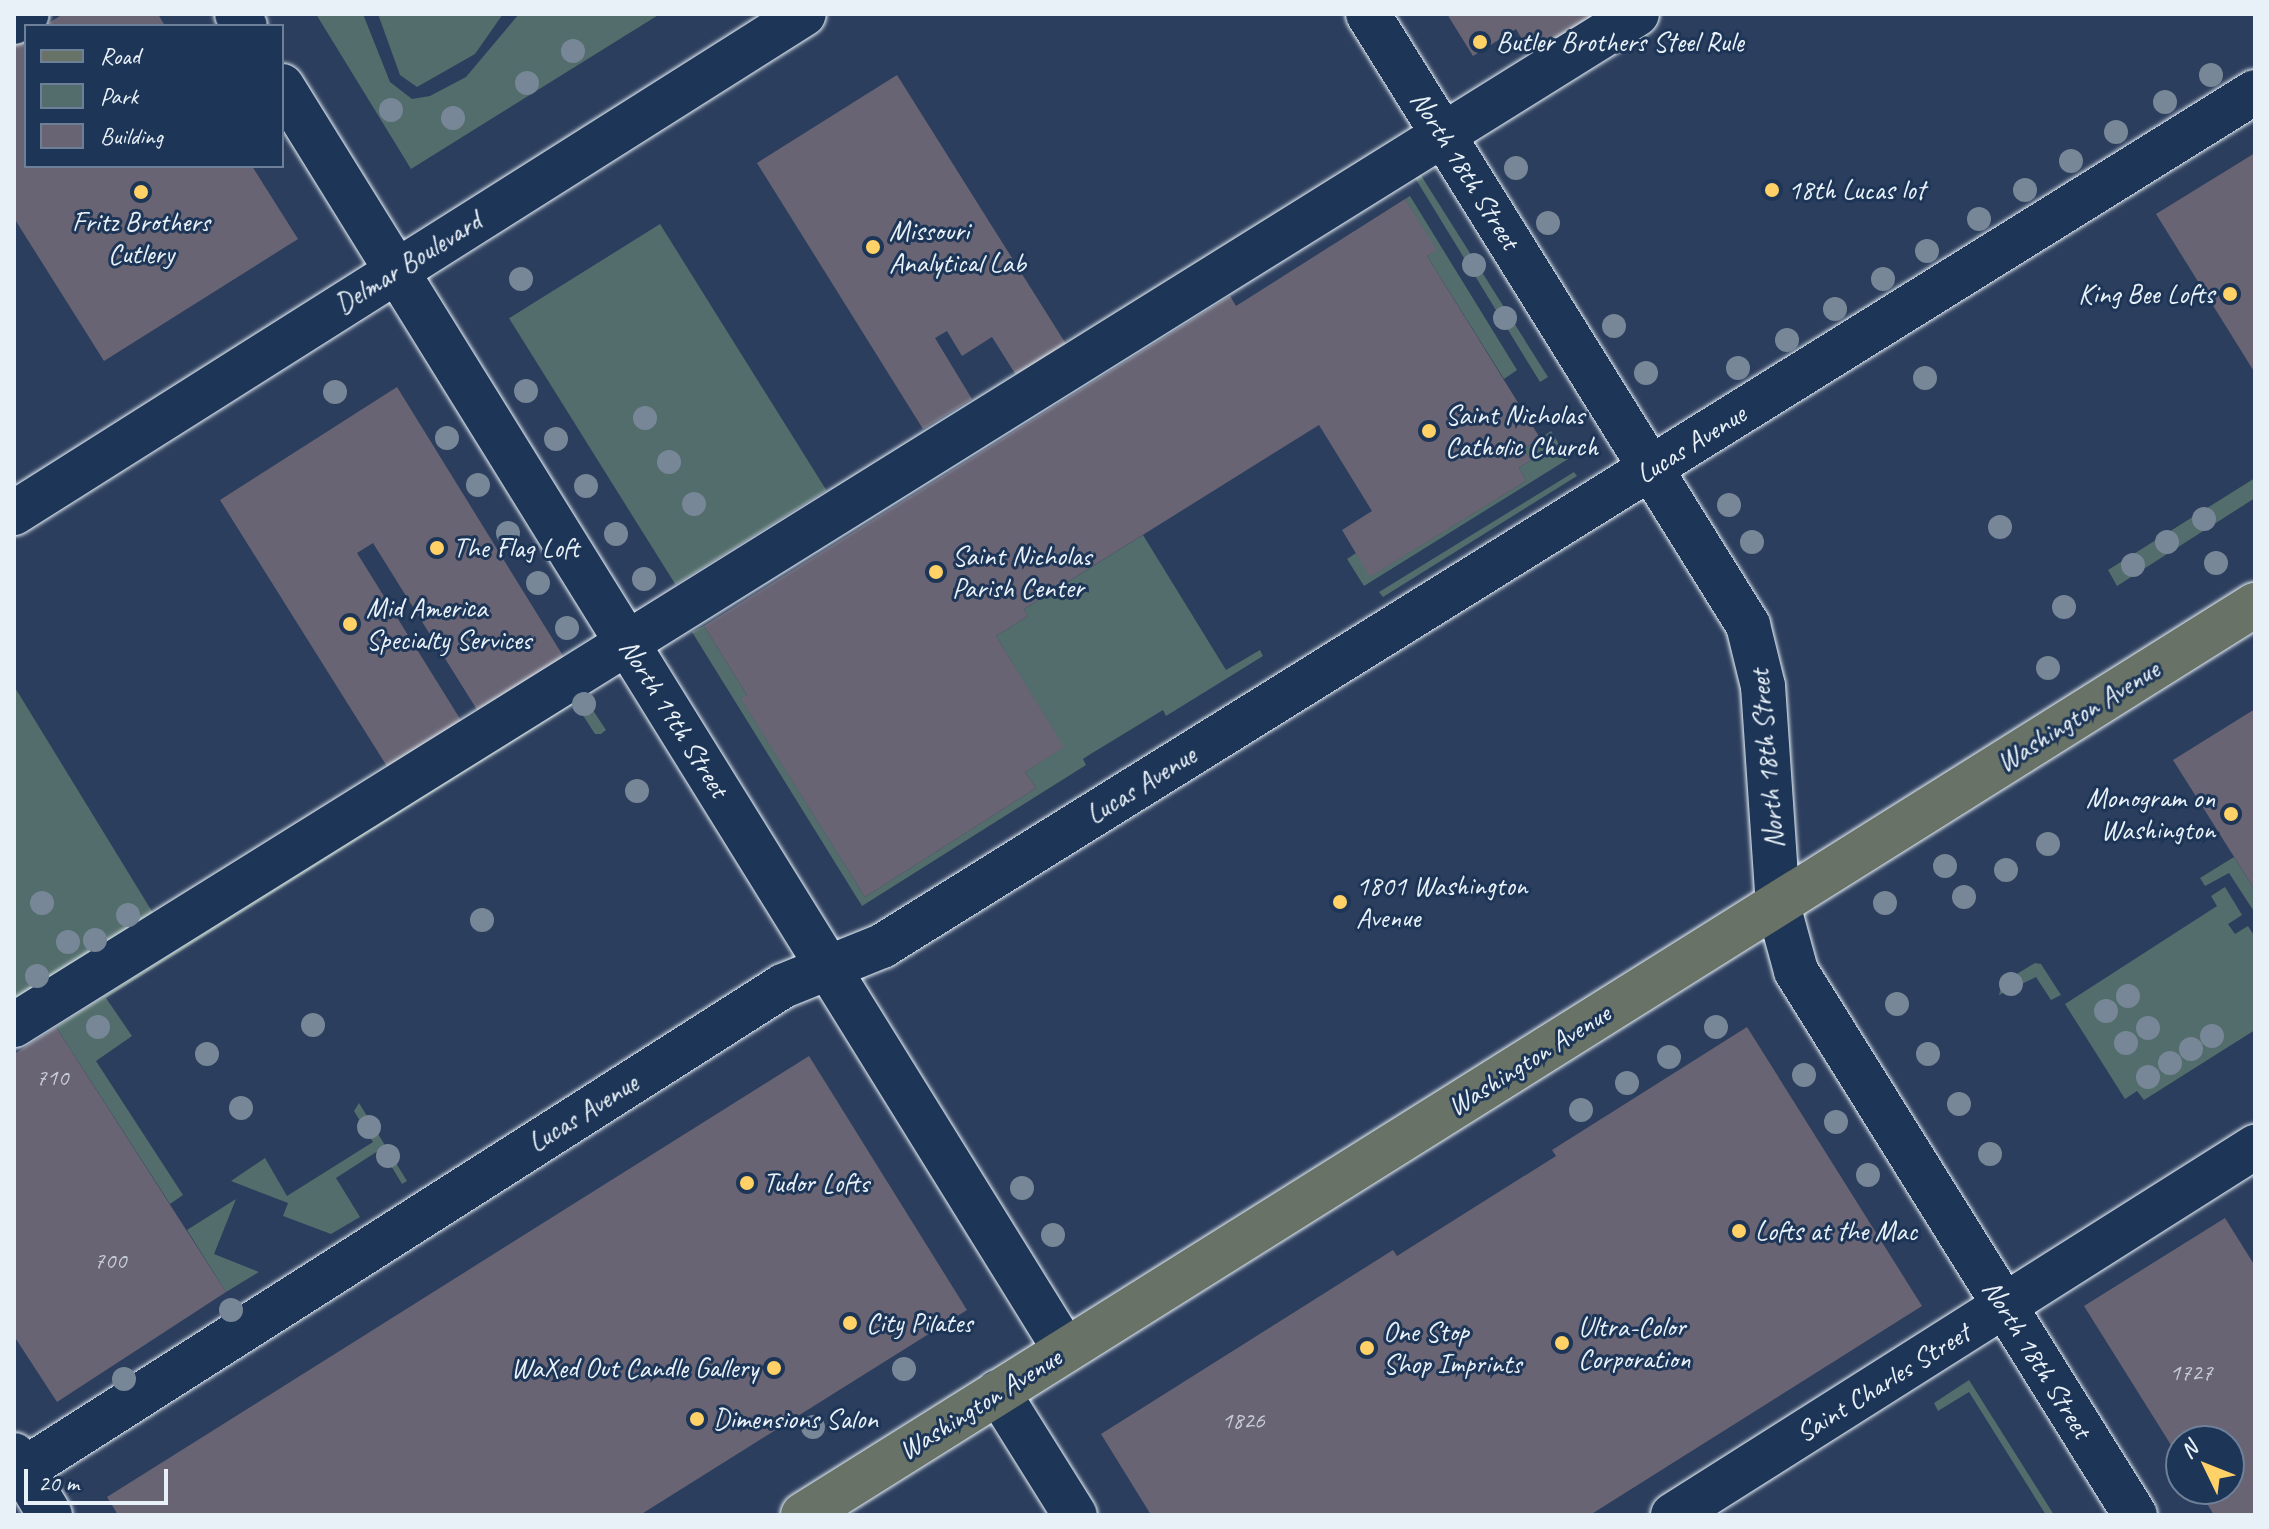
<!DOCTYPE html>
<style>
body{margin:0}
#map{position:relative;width:2269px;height:1529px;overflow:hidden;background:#2c3e5d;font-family:Caveat,sans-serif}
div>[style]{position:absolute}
.green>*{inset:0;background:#526d6b;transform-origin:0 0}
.building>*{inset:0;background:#686474}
.roads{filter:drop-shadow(0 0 2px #e8f1f8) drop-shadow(0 0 2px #e8f1f8)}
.minor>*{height:44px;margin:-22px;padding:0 22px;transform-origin:22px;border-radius:22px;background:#1d3557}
.major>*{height:44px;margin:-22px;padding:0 22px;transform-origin:22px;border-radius:22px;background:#687266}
.trees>*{width:24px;height:24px;margin:-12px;border-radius:50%;background:#778797}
.dots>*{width:22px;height:22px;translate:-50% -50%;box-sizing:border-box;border:4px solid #1d3557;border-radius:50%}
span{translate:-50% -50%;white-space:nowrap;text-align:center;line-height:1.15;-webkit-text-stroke:6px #1d3557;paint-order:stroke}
.number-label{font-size:24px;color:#c8ced7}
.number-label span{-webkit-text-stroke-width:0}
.poi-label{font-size:28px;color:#e8f1f8}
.left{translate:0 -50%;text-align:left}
.right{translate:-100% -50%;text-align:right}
.street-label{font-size:28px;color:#e8f1f8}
.frame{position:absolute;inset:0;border:16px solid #e8f1f8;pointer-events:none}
.legend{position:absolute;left:24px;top:24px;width:260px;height:144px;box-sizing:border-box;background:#1d3557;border:2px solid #6e8097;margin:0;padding:10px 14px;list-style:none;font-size:24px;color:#e8f1f8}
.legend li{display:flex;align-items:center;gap:16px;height:40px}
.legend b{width:40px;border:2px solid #6e8097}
.north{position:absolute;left:2165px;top:1425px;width:80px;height:80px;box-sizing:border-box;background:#1d3557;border:2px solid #6e8097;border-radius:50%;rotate:313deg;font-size:22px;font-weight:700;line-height:32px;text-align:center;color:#e8f1f8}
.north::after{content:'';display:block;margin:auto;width:28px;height:36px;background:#ffd166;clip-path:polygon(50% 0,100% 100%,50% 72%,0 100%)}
.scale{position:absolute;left:24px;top:1469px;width:144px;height:36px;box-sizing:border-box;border:4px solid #e8f1f8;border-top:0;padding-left:10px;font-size:24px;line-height:28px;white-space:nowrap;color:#e8f1f8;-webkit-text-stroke:6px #1d3557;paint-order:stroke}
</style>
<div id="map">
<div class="green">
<i style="clip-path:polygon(316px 14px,363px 14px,390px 82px,412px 99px,430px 96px,466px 77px,519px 14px,660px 14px,411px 169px)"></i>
<i style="clip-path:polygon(378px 14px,503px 14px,475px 54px,417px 87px,400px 75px)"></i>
<i style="clip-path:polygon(1417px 169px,1548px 377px,1540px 382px,1412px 173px)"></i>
<i style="clip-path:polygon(1410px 196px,1517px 370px,1504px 379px,1427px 256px,1436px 250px,1405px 199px)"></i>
<i style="left:660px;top:224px;width:314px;height:178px;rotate:58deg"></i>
<i style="clip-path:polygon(1551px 431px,1568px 459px,1364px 586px,1347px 559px,1356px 553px,1371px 576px,1526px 481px,1519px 468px,1531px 460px,1524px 449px)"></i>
<i style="clip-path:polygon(1574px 472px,1577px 476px,1383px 597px,1379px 592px)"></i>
<i style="clip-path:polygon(2255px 478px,2255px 498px,2117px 586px,2108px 570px)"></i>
<i style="clip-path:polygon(1143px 535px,1226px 670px,1260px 650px,1263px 656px,1166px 716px,1163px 710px,1089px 755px,1083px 759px,1086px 765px,862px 906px,692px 632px,704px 626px,747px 695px,742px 700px,865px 897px,1036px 788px,1025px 772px,1063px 747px,996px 636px,1028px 616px,1024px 609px)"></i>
<i style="clip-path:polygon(14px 686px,153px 913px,14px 999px)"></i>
<i style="clip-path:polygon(581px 692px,606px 730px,601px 734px,595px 734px,575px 703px,106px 998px,132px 1036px,96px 1061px,183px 1195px,170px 1204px,56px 1027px)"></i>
<i style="clip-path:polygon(2234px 857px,2255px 890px,2255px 913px,2229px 873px,2205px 886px,2200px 878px)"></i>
<i style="clip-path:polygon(2225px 887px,2242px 915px,2228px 924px,2235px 934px,2248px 926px,2255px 937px,2255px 1030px,2144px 1100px,2137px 1091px,2125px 1099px,2065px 1004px,2217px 906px,2211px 896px)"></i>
<i style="clip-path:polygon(2035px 963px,2041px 964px,2061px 995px,2051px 1000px,2036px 977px,1999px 995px,2002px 983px)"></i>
<i style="clip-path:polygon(359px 1103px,407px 1181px,402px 1184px,381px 1149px,336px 1178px,360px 1217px,331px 1234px,283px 1216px,288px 1203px,231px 1181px,265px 1158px,287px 1196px,373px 1142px,354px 1111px)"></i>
<i style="clip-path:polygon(236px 1199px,214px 1254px,259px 1272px,226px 1292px,187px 1230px)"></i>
<i style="clip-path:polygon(1969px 1380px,2054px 1515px,2046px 1515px,1969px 1392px,1938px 1411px,1934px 1403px)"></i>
</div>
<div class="building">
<i style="clip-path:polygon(63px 14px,158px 14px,165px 26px,44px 26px)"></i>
<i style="clip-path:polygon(1447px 14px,1596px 14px,1531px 55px,1516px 29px,1473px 56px)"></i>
<i style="clip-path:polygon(26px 37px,26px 166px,252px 166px,298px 239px,104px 361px,14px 218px,14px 45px)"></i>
<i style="clip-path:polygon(897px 75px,1066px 344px,1016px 375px,992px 337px,962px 356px,947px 331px,935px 338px,972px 399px,923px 429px,757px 163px)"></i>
<i style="clip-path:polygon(2255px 153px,2255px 373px,2156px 214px)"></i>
<i style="clip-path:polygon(1405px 199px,1437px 250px,1427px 256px,1540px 438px,1524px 449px,1531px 460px,1519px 468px,1526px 481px,1370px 577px,1342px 530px,1372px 511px,1319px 425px,1024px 609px,1028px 616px,996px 636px,1064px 747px,1025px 772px,1036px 788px,865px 897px,741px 699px,747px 695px,704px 626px,1230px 296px,1236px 306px)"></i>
<i style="clip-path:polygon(397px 387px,565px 659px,479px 713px,373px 543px,357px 553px,462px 722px,388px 768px,220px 500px)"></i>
<i style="clip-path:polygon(2255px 709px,2255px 890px,2173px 760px)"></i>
<i style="clip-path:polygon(56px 1027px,226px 1292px,57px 1402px,14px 1336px,14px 1054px)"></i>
<i style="clip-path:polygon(1747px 1027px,1922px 1306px,1590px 1515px,1151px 1515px,1101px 1434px,1393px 1250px,1397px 1256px,1556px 1156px,1552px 1150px)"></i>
<i style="clip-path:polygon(809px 1056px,967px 1310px,640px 1515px,118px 1515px,107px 1497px)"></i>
<i style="clip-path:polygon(2225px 1218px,2255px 1266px,2255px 1515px,2214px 1515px,2198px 1489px,2229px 1489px,2229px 1441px,2181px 1441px,2181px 1461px,2084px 1306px)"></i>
</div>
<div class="roads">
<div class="minor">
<i style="left:237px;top:14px;width:14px;rotate:56deg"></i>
<i style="left:1368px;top:14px;width:720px;rotate:58.12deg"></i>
<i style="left:1748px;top:625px;width:63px;rotate:76.2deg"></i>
<i style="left:1763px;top:686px;width:220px;rotate:86.1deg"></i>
<i style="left:1778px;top:905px;width:68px;rotate:74.7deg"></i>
<i style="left:1796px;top:971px;width:641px;rotate:58.07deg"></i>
<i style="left:14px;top:22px;width:15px;rotate:-32deg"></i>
<i style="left:282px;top:86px;width:1487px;rotate:58.22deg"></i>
<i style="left:14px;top:513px;width:934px;rotate:-32.28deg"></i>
<i style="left:14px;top:1025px;width:1912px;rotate:-31.92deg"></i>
<i style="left:998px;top:1392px;width:145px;rotate:58deg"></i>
<i style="left:14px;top:1455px;width:70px;rotate:59deg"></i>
<i style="left:23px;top:1470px;width:901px;rotate:-32.49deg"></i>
<i style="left:783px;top:986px;width:107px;rotate:-22deg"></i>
<i style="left:882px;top:946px;width:1617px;rotate:-31.88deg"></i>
<i style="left:1673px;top:1515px;width:689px;rotate:-32.31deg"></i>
</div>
<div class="major">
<i style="left:803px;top:1515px;width:1714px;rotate:-32.08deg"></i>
</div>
</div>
<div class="trees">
<i style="left:573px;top:51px"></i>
<i style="left:2211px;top:75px"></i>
<i style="left:527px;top:83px"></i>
<i style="left:2165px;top:102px"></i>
<i style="left:391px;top:110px"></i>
<i style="left:453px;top:118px"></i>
<i style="left:2116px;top:132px"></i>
<i style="left:2071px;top:161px"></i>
<i style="left:1516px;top:168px"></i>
<i style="left:2025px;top:190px"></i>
<i style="left:1979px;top:219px"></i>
<i style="left:1548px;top:223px"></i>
<i style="left:1927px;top:251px"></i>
<i style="left:1474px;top:265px"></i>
<i style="left:521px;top:279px"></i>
<i style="left:1883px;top:279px"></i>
<i style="left:1835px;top:309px"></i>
<i style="left:1505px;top:318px"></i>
<i style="left:1614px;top:326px"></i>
<i style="left:1787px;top:340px"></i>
<i style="left:1738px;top:368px"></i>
<i style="left:1646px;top:373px"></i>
<i style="left:1925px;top:378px"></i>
<i style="left:526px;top:391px"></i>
<i style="left:335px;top:392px"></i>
<i style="left:645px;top:418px"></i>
<i style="left:447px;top:438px"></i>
<i style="left:556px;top:439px"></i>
<i style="left:669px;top:462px"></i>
<i style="left:478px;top:485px"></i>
<i style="left:586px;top:486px"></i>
<i style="left:694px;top:504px"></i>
<i style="left:1729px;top:505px"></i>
<i style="left:2204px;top:519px"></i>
<i style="left:2000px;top:527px"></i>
<i style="left:508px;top:533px"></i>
<i style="left:616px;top:534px"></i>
<i style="left:1752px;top:542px"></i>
<i style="left:2167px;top:542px"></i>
<i style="left:2216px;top:563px"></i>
<i style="left:2133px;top:565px"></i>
<i style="left:644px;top:579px"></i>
<i style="left:538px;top:583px"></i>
<i style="left:2064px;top:607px"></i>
<i style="left:567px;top:628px"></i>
<i style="left:2048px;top:668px"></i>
<i style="left:584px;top:704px"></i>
<i style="left:637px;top:791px"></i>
<i style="left:2048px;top:844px"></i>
<i style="left:1945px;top:866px"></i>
<i style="left:2006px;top:870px"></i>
<i style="left:1964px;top:897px"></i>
<i style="left:42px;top:903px"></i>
<i style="left:1885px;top:903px"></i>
<i style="left:128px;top:915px"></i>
<i style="left:482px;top:920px"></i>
<i style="left:95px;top:940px"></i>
<i style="left:68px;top:942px"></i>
<i style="left:37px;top:976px"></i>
<i style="left:2011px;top:984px"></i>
<i style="left:2128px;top:996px"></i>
<i style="left:1897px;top:1004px"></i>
<i style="left:2106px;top:1011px"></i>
<i style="left:313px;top:1025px"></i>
<i style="left:98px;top:1027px"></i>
<i style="left:1716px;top:1027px"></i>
<i style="left:2148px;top:1028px"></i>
<i style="left:2212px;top:1036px"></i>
<i style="left:2126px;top:1043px"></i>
<i style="left:2191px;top:1049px"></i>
<i style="left:207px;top:1054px"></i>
<i style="left:1928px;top:1054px"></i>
<i style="left:1669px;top:1057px"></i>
<i style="left:2170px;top:1063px"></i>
<i style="left:1804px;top:1075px"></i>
<i style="left:2148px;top:1077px"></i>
<i style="left:1627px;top:1083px"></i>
<i style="left:1959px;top:1104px"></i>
<i style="left:241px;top:1108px"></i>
<i style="left:1581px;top:1110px"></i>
<i style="left:1836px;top:1122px"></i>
<i style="left:369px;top:1127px"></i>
<i style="left:1990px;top:1154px"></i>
<i style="left:388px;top:1156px"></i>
<i style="left:1868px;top:1175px"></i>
<i style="left:1022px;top:1188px"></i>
<i style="left:1053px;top:1235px"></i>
<i style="left:231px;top:1310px"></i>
<i style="left:904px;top:1369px"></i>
<i style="left:124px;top:1379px"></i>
<i style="left:813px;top:1427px"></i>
</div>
<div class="dots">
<i style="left:1480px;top:42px;background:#ffd166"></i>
<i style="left:1772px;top:190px;background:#ffd166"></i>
<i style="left:141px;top:192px;background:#ffd166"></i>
<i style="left:873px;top:247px;background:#ffd166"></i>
<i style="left:2230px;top:294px;background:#ffd166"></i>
<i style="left:1429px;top:431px;background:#ffd166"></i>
<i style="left:437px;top:548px;background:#ffd166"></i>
<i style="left:936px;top:572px;background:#ffd166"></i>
<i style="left:350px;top:624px;background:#ffd166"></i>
<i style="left:2231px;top:814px;background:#ffd166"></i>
<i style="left:1340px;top:902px;background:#ffd166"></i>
<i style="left:747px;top:1183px;background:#ffd166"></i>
<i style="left:1739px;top:1231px;background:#ffd166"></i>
<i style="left:850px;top:1323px;background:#ffd166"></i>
<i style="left:1562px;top:1343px;background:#ffd166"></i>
<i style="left:1367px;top:1348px;background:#ffd166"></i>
<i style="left:774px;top:1368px;background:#ffd166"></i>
<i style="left:697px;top:1419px;background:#ffd166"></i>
</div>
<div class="number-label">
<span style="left:52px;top:1078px">710</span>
<span style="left:110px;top:1261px">700</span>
<span style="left:2191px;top:1373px">1727</span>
<span style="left:1243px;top:1421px">1826</span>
</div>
<div class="poi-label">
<span class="left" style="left:1496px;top:42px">Butler Brothers Steel Rule</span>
<span class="left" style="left:1788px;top:190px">18th Lucas lot</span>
<span style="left:141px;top:238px">Fritz Brothers<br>Cutlery</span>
<span class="left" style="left:889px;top:247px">Missouri<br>Analytical Lab</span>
<span class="right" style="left:2214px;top:294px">King Bee Lofts</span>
<span class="left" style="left:1445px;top:431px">Saint Nicholas<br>Catholic Church</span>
<span class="left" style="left:453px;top:548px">The Flag Loft</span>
<span class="left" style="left:952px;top:572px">Saint Nicholas<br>Parish Center</span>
<span class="left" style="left:366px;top:624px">Mid America<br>Specialty Services</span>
<span class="right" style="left:2215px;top:814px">Monogram on<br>Washington</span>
<span class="left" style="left:1356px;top:902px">1801 Washington<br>Avenue</span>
<span class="left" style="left:763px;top:1183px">Tudor Lofts</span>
<span class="left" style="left:1755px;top:1231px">Lofts at the Mac</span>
<span class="left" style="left:866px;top:1323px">City Pilates</span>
<span class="left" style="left:1578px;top:1343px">Ultra-Color<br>Corporation</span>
<span class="left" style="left:1383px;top:1348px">One Stop<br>Shop Imprints</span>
<span class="right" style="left:758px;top:1368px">WaXed Out Candle Gallery</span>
<span class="left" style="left:713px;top:1419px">Dimensions Salon</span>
</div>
<div class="street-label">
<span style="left:1465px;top:170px;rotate:58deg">North 18th Street</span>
<span style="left:408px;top:263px;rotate:-32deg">Delmar Boulevard</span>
<span style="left:1691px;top:444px;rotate:-32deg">Lucas Avenue</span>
<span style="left:2078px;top:716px;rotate:-32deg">Washington Avenue</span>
<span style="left:674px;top:718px;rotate:58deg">North 19th Street</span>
<span style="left:1767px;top:759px;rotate:-95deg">North 18th Street</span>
<span style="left:1141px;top:785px;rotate:-32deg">Lucas Avenue</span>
<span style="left:1529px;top:1060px;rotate:-32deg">Washington Avenue</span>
<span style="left:583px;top:1113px;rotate:-32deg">Lucas Avenue</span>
<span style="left:2037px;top:1359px;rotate:58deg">North 18th Street</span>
<span style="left:1883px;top:1383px;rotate:-32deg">Saint Charles Street</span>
<span style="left:980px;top:1404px;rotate:-32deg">Washington Avenue</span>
</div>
<div class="frame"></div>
<ul class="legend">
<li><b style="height:10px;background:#687266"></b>Road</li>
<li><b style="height:22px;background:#526d6b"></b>Park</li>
<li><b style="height:22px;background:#686474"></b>Building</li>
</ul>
<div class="north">N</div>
<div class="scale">20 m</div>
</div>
